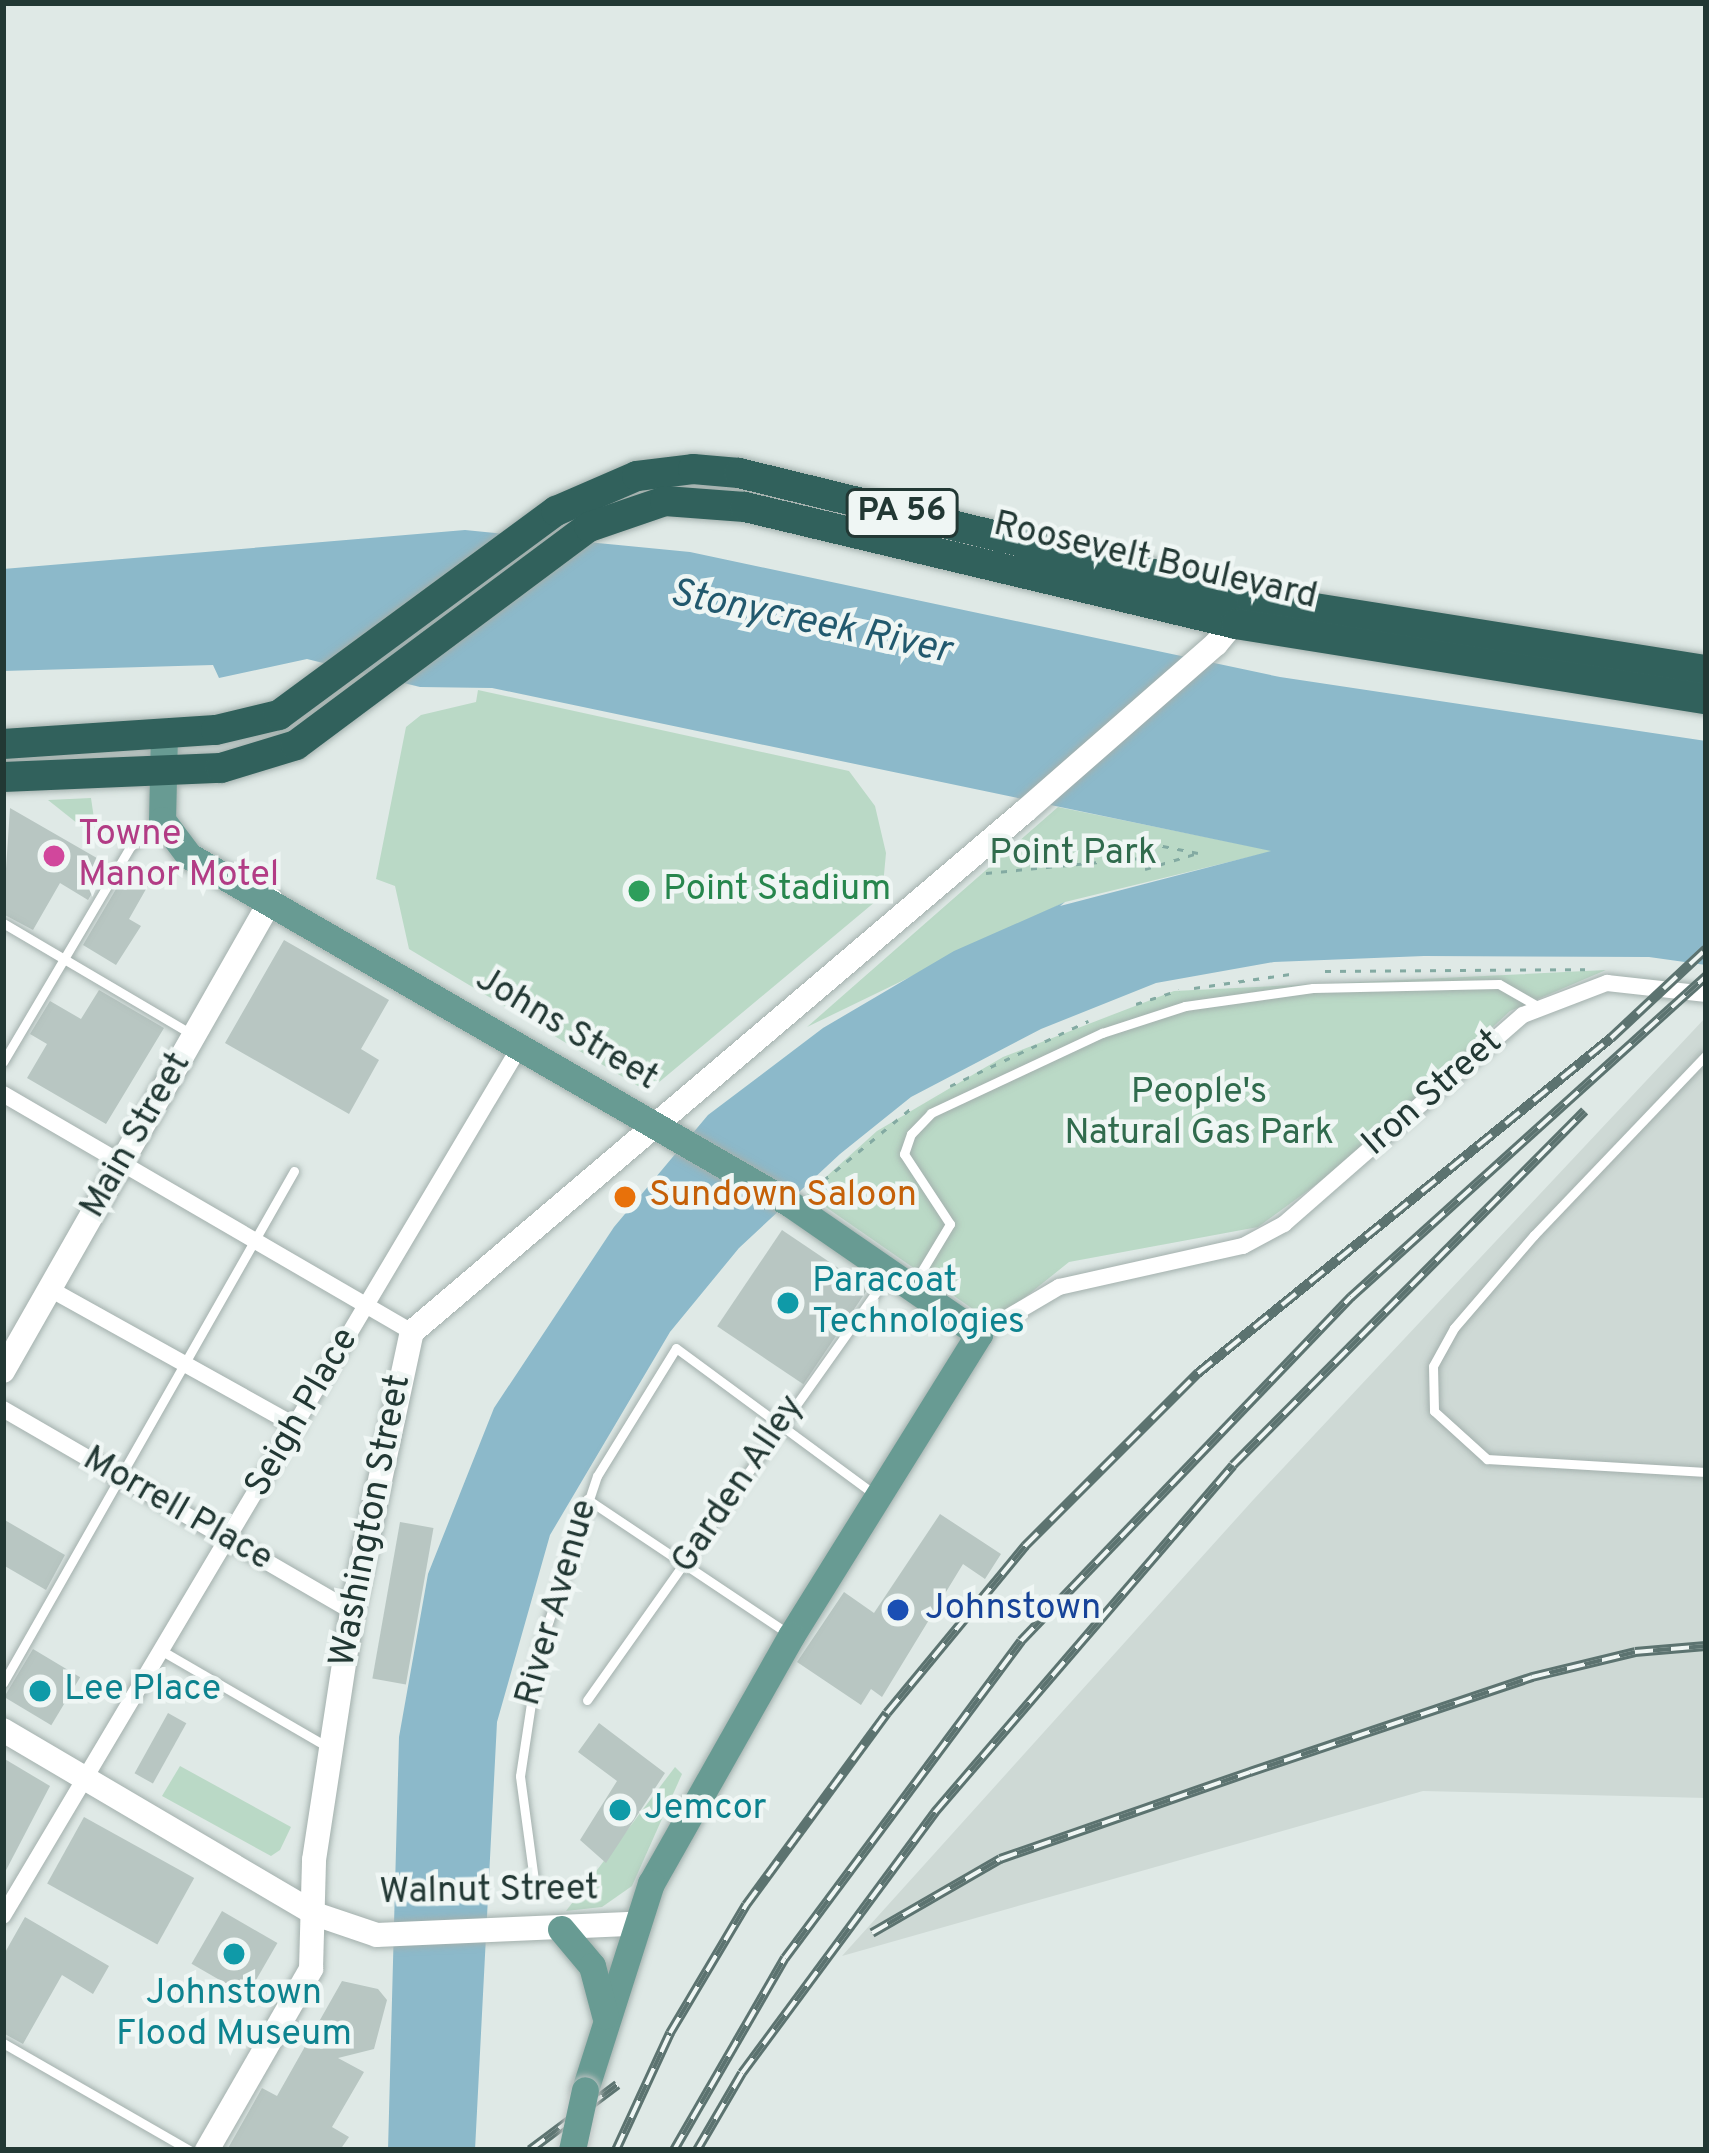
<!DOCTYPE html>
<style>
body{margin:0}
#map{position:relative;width:1709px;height:2153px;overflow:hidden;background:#dfe9e6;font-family:Overpass,sans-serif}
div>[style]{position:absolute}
.built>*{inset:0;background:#ced9d5}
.green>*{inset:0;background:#bad9c6}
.water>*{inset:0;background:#8cb9ca}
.building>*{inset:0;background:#b8c6c2;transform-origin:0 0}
.path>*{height:3px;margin-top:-1.5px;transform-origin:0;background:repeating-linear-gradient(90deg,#83aaa2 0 6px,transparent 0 15px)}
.roads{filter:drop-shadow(0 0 3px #a3b0ad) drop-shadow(0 0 3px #a3b0ad)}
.lane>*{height:9px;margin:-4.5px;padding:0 4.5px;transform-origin:4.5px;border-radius:4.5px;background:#fff}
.street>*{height:16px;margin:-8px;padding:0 8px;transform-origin:8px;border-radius:8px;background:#fff}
.secondary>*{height:24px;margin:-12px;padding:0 12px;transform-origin:12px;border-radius:12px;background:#fff}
.primary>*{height:27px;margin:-13.5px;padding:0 13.5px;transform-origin:13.5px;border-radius:13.5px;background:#689b93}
.highway>*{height:30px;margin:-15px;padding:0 15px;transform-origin:15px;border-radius:15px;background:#31615c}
.rail>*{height:10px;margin-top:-5px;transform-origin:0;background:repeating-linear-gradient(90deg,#eff6f4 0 18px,#5c7370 0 36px);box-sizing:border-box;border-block:3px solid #5c7370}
.bridges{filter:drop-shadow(0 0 3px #bdc3c2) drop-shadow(0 0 3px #bdc3c2)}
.primary-bridge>*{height:27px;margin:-13.5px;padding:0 13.5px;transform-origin:13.5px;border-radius:13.5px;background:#689b93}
.dots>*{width:33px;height:33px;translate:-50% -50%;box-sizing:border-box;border:6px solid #eff6f4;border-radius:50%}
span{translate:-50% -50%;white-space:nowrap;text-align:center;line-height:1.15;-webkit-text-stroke:9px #eff6f4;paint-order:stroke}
.shield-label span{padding:3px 9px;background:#eff6f4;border:3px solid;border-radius:9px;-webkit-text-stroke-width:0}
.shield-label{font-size:33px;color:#223834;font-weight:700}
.street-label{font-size:36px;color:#223834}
.hotel-label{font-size:36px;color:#b23c85}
.left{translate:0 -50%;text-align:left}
.park-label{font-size:36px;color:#306b4d}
.leisure-label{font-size:36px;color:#27864d}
.food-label{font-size:36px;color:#c56008}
.culture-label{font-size:36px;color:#0d838f}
.transit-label{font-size:36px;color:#164399}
.water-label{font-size:39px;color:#22596e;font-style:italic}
.frame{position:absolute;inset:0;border:6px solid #223834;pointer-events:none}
</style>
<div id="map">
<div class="built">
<i style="clip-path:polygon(1706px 1017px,1706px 1798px,1423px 1791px,842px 1956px,1254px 1499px)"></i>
</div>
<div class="green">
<i style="clip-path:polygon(478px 690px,849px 771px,875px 806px,886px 853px,882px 896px,652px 1088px,638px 1086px,409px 949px,395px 886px,376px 879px,406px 727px,421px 715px,476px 702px)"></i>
<i style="clip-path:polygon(91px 798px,97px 839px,48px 800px)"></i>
<i style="clip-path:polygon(1058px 807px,1274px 851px,1065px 902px,807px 1027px)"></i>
<i style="clip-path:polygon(1606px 970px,1510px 1011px,1351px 1159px,1258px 1227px,1069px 1262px,993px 1323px,807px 1194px,877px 1131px,1003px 1057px,1174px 991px)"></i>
<i style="clip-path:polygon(180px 1766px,291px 1827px,280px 1850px,271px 1856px,162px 1796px)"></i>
<i style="clip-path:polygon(675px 1767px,682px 1774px,632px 1886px,602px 1907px,566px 1911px)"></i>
</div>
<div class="water">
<i style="clip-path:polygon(465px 530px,690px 552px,1280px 677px,1706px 741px,1706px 965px,1649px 957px,1424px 956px,1274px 962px,1156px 983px,1041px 1029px,911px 1097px,840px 1154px,739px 1248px,670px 1332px,550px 1535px,497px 1722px,475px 2150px,388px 2150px,399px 1737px,428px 1574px,494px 1408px,614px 1227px,708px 1115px,823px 1028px,954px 951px,1065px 902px,1060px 906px,1271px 851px,492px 688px,420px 687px,307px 659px,219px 678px,213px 665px,3px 671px,3px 569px)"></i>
</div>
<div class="building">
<i style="clip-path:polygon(10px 808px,109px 865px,88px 900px,60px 883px,33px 930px,3px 914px)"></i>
<i style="clip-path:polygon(132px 862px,154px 875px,129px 919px,141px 926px,116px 965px,83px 945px)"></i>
<i style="clip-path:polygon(284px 940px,389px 1000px,361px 1049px,379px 1060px,349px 1114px,225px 1043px)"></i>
<i style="clip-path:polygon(99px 990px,164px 1028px,106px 1124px,27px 1078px,47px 1044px,30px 1034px,50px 1001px,81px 1019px)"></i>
<i style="left:782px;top:1230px;width:104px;height:116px;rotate:34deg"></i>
<i style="clip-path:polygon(940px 1514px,1001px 1554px,985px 1579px,963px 1564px,882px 1697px,871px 1689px,861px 1705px,797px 1662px,844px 1592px,874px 1613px)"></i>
<i style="clip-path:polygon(3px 1519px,65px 1555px,46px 1590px,3px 1565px)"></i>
<i style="left:400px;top:1522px;width:34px;height:159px;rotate:10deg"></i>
<i style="left:33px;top:1649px;width:55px;height:56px;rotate:31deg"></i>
<i style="left:168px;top:1713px;width:21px;height:69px;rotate:29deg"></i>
<i style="clip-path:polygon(599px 1723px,665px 1773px,606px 1863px,580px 1840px,617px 1781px,578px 1752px)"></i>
<i style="clip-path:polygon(3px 1758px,50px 1786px,3px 1876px)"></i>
<i style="left:84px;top:1817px;width:126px;height:76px;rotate:29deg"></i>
<i style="left:222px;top:1911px;width:64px;height:61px;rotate:30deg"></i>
<i style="clip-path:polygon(25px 1917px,109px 1966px,93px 1994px,62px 1975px,23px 2044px,3px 2033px,3px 1956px)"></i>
<i style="clip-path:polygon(342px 1981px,378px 1989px,387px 2000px,374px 2049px,338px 2058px,364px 2072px,332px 2127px,349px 2137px,340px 2150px,227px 2150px,262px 2088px,277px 2096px)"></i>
</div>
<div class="path">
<i style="left:986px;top:873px;width:158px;rotate:-5.5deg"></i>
<i style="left:1143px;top:858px;width:11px;rotate:80deg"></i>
<i style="left:1145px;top:869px;width:55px;rotate:-16.8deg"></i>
<i style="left:1198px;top:853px;width:51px;rotate:-168.7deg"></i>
<i style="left:1148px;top:843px;width:16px;rotate:108deg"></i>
<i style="left:1325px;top:971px;width:260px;rotate:-0.4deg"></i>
<i style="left:1194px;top:988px;width:104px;rotate:-8.3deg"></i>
<i style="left:1136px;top:1004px;width:45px;rotate:-18deg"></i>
<i style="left:950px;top:1086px;width:153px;rotate:-25.2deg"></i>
<i style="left:812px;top:1190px;width:134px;rotate:-39.5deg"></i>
</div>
<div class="roads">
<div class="lane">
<i style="left:3px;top:923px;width:217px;rotate:30.5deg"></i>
<i style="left:1706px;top:1055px;width:249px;rotate:133.7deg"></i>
<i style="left:1534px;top:1235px;width:123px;rotate:130.7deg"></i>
<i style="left:1454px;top:1328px;width:43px;rotate:118.9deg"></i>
<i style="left:1433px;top:1366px;width:45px;rotate:88.7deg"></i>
<i style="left:1434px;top:1411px;width:72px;rotate:42.2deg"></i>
<i style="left:1487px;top:1459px;width:219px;rotate:3.4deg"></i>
<i style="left:3px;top:1062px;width:250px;rotate:-59.4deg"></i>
<i style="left:130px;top:847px;width:36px;rotate:-39deg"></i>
<i style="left:915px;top:1282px;width:68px;rotate:-58.9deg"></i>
<i style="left:950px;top:1224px;width:84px;rotate:-123.3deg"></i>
<i style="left:904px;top:1154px;width:21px;rotate:-71deg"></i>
<i style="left:911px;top:1134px;width:29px;rotate:-46deg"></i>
<i style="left:931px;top:1113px;width:189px;rotate:-25.1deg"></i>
<i style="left:1102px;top:1033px;width:87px;rotate:-18deg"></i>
<i style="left:1185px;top:1006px;width:129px;rotate:-8deg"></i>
<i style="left:1313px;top:988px;width:186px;rotate:-1.2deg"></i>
<i style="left:1499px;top:984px;width:46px;rotate:29.9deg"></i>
<i style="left:587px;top:1499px;width:241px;rotate:33.8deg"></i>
<i style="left:164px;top:1652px;width:187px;rotate:30.1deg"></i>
<i style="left:3px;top:1683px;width:589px;rotate:-60.39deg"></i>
<i style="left:587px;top:1700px;width:522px;rotate:-54.67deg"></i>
<i style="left:534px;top:1880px;width:105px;rotate:-97.7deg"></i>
<i style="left:520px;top:1776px;width:127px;rotate:-81.4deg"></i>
<i style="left:539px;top:1650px;width:183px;rotate:-71.6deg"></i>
<i style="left:597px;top:1476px;width:150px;rotate:-58.3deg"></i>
<i style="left:676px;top:1348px;width:250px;rotate:36.4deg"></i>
<i style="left:3px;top:2043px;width:215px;rotate:29.9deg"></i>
</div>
<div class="street">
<i style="left:3px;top:1094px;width:473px;rotate:30.2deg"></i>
<i style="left:50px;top:1289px;width:282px;rotate:29.1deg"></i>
<i style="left:979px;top:1334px;width:93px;rotate:-30.4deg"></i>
<i style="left:1059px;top:1287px;width:189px;rotate:-12.6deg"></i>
<i style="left:1243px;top:1246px;width:47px;rotate:-28.2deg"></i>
<i style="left:1284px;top:1224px;width:317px;rotate:-41.2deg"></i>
<i style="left:1523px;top:1015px;width:90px;rotate:-20.9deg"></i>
<i style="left:1607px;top:983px;width:100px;rotate:6.3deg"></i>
<i style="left:3px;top:1409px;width:403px;rotate:30.1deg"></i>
<i style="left:3px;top:1916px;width:1010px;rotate:-59.27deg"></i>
</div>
<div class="secondary">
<i style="left:3px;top:1371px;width:542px;rotate:-60.36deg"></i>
<i style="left:3px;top:1730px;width:362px;rotate:30.5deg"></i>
<i style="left:315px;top:1914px;width:65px;rotate:18.7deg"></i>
<i style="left:377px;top:1935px;width:256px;rotate:-2.5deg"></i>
<i style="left:207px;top:2150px;width:209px;rotate:-60.1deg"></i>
<i style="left:311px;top:1969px;width:109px;rotate:-88.4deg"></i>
<i style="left:314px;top:1860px;width:252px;rotate:-81.3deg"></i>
<i style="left:352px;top:1611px;width:285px;rotate:-77.9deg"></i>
<i style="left:412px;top:1332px;width:804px;rotate:-40.36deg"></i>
<i style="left:1025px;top:811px;width:254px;rotate:-41.2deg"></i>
<i style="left:1216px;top:644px;width:44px;rotate:-50.5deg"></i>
</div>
<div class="primary">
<i style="left:164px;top:733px;width:87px;rotate:91.3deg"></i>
<i style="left:162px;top:820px;width:45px;rotate:53.1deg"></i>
<i style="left:189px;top:856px;width:693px;rotate:30.04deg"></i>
<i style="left:789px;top:1203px;width:231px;rotate:34.6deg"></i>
<i style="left:979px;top:1334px;width:356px;rotate:121.9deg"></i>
<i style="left:791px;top:1636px;width:284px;rotate:119.5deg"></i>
<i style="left:651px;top:1883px;width:217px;rotate:107.7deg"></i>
<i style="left:561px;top:1929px;width:48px;rotate:50deg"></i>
<i style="left:592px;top:1966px;width:51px;rotate:75.1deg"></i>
</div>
<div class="highway">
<i style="left:3px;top:744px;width:213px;rotate:-3.8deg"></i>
<i style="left:216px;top:730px;width:65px;rotate:-13.4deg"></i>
<i style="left:279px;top:715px;width:344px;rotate:-36.4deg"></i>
<i style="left:556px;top:511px;width:88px;rotate:-23.4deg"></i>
<i style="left:637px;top:476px;width:56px;rotate:-7.1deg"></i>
<i style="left:693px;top:469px;width:46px;rotate:5deg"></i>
<i style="left:739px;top:473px;width:527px;rotate:13.72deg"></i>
<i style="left:1251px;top:598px;width:461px;rotate:9deg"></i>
<i style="left:3px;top:777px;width:218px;rotate:-2.4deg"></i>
<i style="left:221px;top:768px;width:78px;rotate:-17deg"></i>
<i style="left:296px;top:745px;width:365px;rotate:-36.7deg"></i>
<i style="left:589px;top:527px;width:80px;rotate:-18.9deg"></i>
<i style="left:665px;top:501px;width:80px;rotate:4.3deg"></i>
<i style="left:745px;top:507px;width:505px;rotate:13.4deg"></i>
<i style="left:1236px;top:624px;width:476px;rotate:9.1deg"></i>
</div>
</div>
<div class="rail">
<i style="left:872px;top:1933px;width:148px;rotate:-30deg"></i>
<i style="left:1000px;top:1859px;width:265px;rotate:-19.2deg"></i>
<i style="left:1250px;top:1772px;width:298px;rotate:-18.6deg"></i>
<i style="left:1532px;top:1677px;width:106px;rotate:-13.6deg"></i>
<i style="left:1635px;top:1652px;width:71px;rotate:-4.8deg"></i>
<i style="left:530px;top:2150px;width:109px;rotate:-36.8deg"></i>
<i style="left:616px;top:2150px;width:129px;rotate:-65.2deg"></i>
<i style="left:670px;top:2033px;width:149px;rotate:-59.3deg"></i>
<i style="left:746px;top:1905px;width:238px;rotate:-53.7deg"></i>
<i style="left:887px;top:1713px;width:217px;rotate:-50.4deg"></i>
<i style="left:1025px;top:1546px;width:245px;rotate:-45deg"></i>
<i style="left:1198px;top:1373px;width:532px;rotate:-39.05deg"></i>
<i style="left:1611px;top:1038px;width:130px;rotate:-43.1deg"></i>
<i style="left:674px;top:2150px;width:222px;rotate:-60deg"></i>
<i style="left:785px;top:1958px;width:395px;rotate:-53.3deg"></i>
<i style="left:1021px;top:1641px;width:477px;rotate:-46.2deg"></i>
<i style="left:1351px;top:1297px;width:479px;rotate:-42.1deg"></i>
<i style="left:697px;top:2150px;width:89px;rotate:-59.7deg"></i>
<i style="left:742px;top:2073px;width:325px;rotate:-53.5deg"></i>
<i style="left:935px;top:1812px;width:457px;rotate:-49.3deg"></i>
<i style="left:1233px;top:1465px;width:499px;rotate:-45.2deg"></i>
</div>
<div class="bridges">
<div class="primary-bridge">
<i style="left:572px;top:2150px;width:61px;rotate:-77.8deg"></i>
</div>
</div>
<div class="dots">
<i style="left:54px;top:856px;background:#d1479c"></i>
<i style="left:639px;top:891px;background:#2e9e5b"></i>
<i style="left:625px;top:1197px;background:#e8710a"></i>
<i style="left:788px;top:1303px;background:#0f9aa8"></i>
<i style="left:898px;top:1610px;background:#1a4fb4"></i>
<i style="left:40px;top:1691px;background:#0f9aa8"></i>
<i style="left:620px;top:1810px;background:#0f9aa8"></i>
<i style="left:234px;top:1954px;background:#0f9aa8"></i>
</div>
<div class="shield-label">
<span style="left:902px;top:513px">PA 56</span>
</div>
<div class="street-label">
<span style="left:1155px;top:562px;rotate:13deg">Roosevelt Boulevard</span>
<span style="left:566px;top:1030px;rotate:31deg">Johns Street</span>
<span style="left:1433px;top:1094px;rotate:-41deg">Iron Street</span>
<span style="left:137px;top:1136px;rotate:-60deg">Main Street</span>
<span style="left:303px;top:1413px;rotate:-60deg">Seigh Place</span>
<span style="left:739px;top:1485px;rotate:-56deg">Garden Alley</span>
<span style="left:177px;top:1510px;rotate:30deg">Morrell Place</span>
<span style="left:372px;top:1521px;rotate:-79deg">Washington Street</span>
<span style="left:558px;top:1603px;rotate:-74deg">River Avenue</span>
<span style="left:489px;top:1892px;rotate:-1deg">Walnut Street</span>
</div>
<div class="hotel-label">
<span class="left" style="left:78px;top:856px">Towne<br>Manor Motel</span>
</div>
<div class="park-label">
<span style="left:1073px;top:855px">Point Park</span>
<span style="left:1199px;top:1114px">People's<br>Natural Gas Park</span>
</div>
<div class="leisure-label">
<span class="left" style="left:663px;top:891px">Point Stadium</span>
</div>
<div class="food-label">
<span class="left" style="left:649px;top:1197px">Sundown Saloon</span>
</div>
<div class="culture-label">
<span class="left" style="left:812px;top:1303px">Paracoat<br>Technologies</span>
<span class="left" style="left:64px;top:1691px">Lee Place</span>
<span class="left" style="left:644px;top:1810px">Jemcor</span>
<span style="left:234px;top:2015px">Johnstown<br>Flood Museum</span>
</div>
<div class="transit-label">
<span class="left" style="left:925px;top:1610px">Johnstown</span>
</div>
<div class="water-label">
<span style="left:810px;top:624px;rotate:12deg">Stonycreek River</span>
</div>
<div class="frame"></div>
</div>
